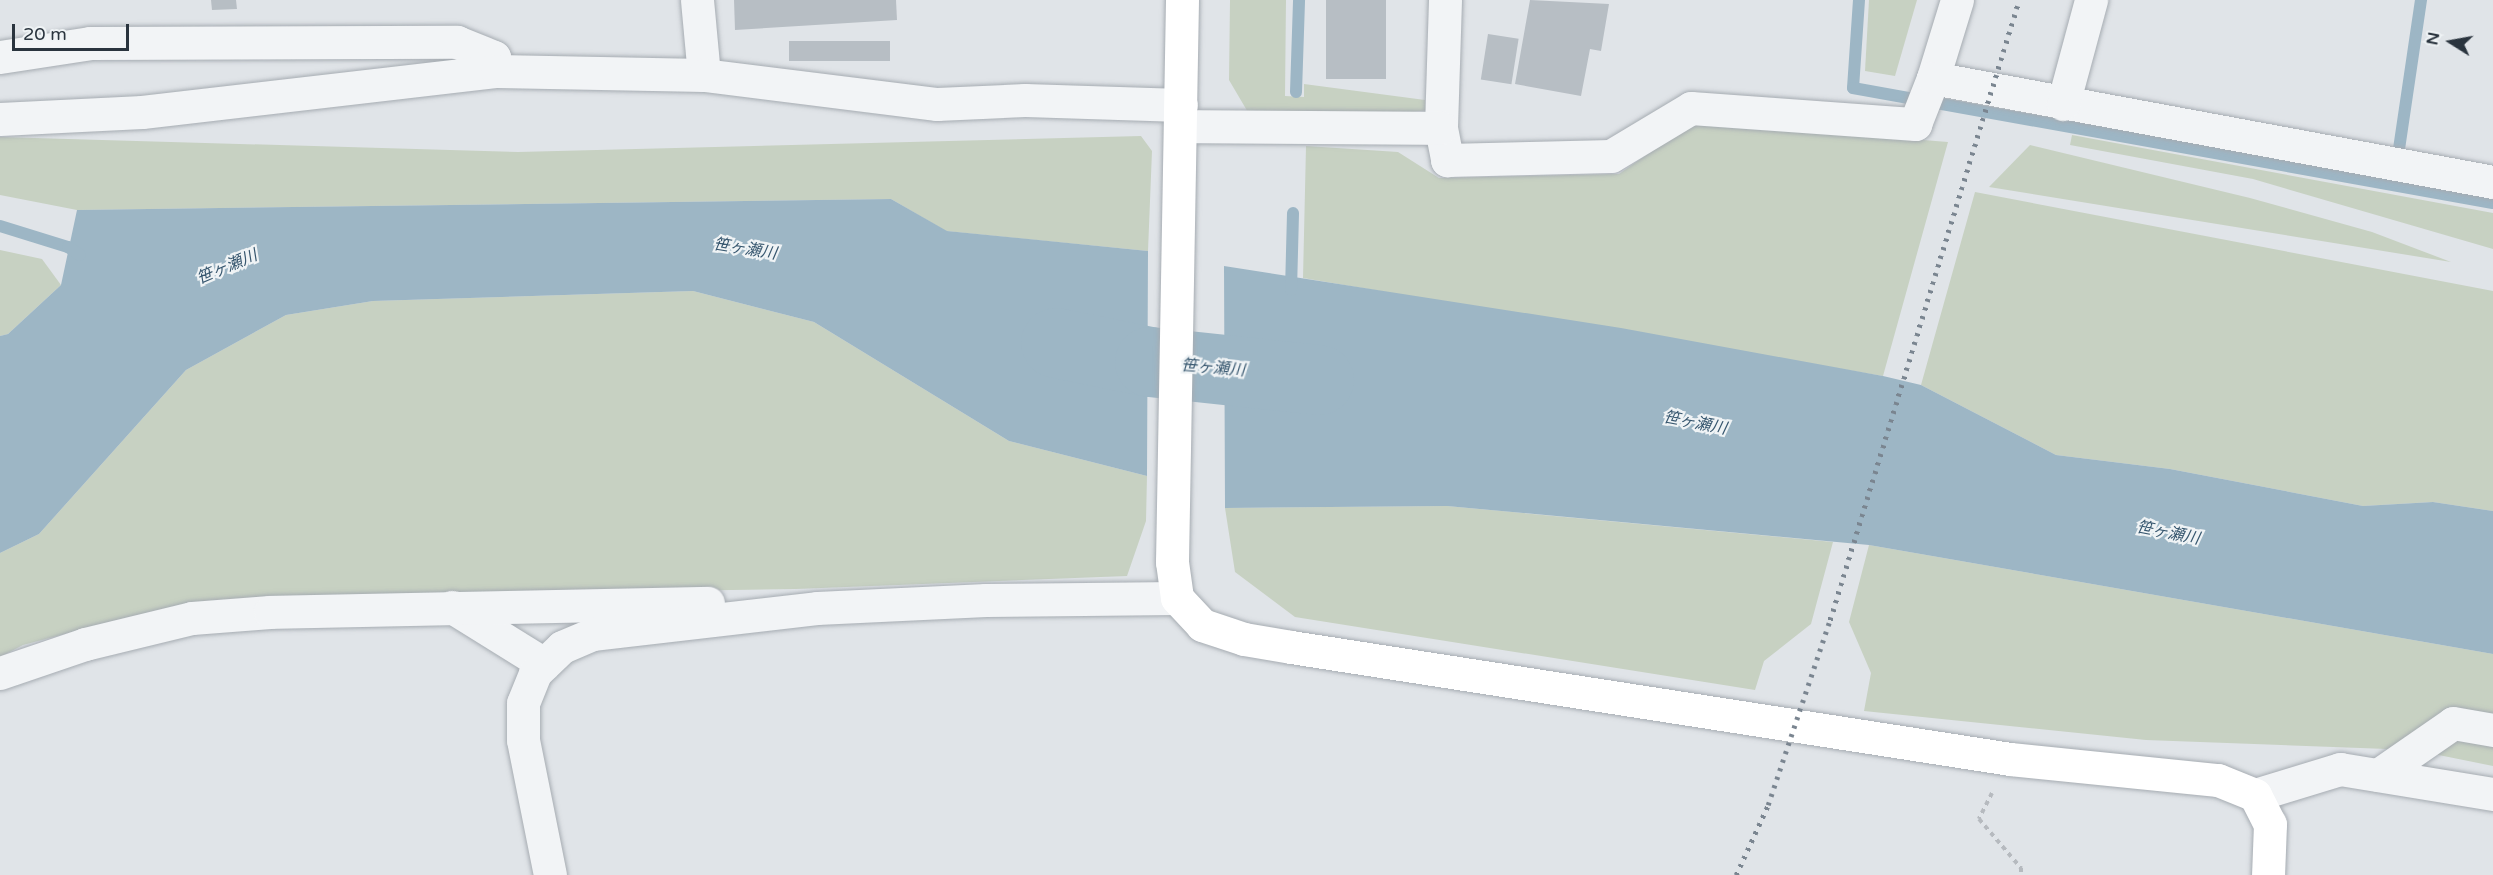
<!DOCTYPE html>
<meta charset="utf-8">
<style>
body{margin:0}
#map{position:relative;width:2493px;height:875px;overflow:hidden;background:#e0e4e8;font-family:"Varela Round","Noto Sans JP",sans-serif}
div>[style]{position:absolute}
.green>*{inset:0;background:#c7d1c2}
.water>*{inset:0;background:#9db6c5}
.stream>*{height:12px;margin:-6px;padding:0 6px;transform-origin:6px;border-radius:6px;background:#9db6c5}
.river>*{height:70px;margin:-35px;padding:0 35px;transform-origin:35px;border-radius:35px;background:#9db6c5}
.building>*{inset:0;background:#b7bec4;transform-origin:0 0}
.path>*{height:4px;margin-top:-2px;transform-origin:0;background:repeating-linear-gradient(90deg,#b6babf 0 4.5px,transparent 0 9px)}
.roads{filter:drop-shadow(0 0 2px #a6acb2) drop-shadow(0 0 2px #a6acb2)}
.street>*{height:33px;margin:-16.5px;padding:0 16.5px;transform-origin:16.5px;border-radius:16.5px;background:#f2f4f6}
.secondary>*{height:33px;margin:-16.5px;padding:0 16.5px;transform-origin:16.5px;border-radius:16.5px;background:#fff}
.rail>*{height:4.5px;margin-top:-2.25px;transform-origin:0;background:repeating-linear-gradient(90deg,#7a8590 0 3px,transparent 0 9px)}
span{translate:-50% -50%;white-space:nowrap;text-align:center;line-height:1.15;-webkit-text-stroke:4.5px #eff3f5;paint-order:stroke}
.water-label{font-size:16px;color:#37576f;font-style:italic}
.north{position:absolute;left:2421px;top:12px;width:60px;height:60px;-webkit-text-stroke:4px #eff3f5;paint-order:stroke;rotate:281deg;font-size:16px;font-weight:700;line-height:24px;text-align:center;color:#2a343e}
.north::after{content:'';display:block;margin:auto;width:21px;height:27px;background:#2a343e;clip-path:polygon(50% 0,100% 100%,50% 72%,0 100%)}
.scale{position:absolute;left:12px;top:24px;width:117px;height:27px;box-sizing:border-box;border:3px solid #2a343e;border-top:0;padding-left:8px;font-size:18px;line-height:21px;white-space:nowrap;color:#2a343e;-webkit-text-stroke:4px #eff3f5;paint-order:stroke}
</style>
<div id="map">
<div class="green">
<i style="clip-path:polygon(1230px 0,1286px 0,1285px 96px,1304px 97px,1304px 84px,1425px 100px,1426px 110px,1379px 118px,1249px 114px,1229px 80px)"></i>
<i style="clip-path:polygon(1869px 0,1917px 0,1895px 76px,1865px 71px)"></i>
<i style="clip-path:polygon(1694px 122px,1948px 142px,1883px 376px,1303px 278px,1306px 146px,1398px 152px,1439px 178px,1619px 174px)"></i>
<i style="clip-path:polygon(2072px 135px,2493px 213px,2493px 249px,2253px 179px,2070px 145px)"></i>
<i style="clip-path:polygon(1141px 136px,1152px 151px,1148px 251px,946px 231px,891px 199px,77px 210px,0 195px,0 137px,518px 152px)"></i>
<i style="clip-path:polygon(2030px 145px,2250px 198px,2372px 232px,2451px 262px,1989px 187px)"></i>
<i style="clip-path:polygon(1975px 192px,2493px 291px,2493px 511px,2433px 502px,2363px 506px,2170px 469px,2056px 455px,1921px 385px)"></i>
<i style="clip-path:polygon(0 250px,42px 259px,61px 285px,8px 334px,0 336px)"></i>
<i style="clip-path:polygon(693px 291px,814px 322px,1009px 441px,1147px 476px,1146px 521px,1127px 576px,796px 589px,291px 597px,133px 616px,23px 645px,0 657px,0 553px,39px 534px,186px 370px,286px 315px,373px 301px)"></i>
<i style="clip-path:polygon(1447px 506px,1833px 542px,1811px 624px,1764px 661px,1755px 690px,1295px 617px,1235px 572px,1225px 508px)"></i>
<i style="clip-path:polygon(1869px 545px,2493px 654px,2493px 766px,2414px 750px,2146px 740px,1864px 711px,1871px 673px,1849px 622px)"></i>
</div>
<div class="water">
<i style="clip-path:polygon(891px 199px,947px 231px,1148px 251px,1147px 476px,1009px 441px,814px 322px,693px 291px,373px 301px,286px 315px,186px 370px,39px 534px,0 553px,0 336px,8px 334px,61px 285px,77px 210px)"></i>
<i style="clip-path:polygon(1224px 266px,1621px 328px,1883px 376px,1921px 385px,2056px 455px,2170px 469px,2363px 506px,2433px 502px,2493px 511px,2493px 654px,1869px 545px,1447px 506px,1225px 508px)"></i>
</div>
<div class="stream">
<i style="left:1859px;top:0;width:88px;rotate:93.9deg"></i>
<i style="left:1853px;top:88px;width:650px;rotate:10.19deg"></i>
<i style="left:1296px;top:92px;width:92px;rotate:-88.1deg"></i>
<i style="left:2399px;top:149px;width:151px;rotate:-81.6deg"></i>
<i style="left:0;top:226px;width:71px;rotate:17.2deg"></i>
<i style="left:68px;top:247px;width:14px;rotate:34deg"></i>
<i style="left:1291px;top:290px;width:77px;rotate:-88.5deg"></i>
</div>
<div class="river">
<i style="left:1056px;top:343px;width:96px;rotate:11.4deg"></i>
<i style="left:1150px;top:362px;width:170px;rotate:6.1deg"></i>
</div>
<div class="building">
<i style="clip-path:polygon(211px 0,236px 0,237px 9px,212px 10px)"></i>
<i style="clip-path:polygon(734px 0,896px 0,897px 20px,735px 30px)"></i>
<i style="left:1326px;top:0;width:60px;height:79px"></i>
<i style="clip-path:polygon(1530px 0,1609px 4px,1601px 51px,1590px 49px,1581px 96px,1515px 84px)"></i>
<i style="left:1488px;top:34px;width:31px;height:46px;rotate:9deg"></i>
<i style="left:789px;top:41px;width:101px;height:20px"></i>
</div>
<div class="path">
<i style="left:1992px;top:793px;width:29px;rotate:117deg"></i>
<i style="left:1979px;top:819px;width:65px;rotate:49.4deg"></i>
<i style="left:2021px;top:868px;width:7px;rotate:90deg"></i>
</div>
<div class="roads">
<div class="street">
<i style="left:697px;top:0;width:75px;rotate:84.7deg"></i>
<i style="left:1445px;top:0;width:128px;rotate:91.8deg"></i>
<i style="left:1441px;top:128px;width:33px;rotate:79deg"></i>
<i style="left:1447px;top:160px;width:164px;rotate:-1.4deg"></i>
<i style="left:1611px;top:156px;width:93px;rotate:-31deg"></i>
<i style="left:1691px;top:108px;width:225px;rotate:4.1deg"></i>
<i style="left:1915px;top:124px;width:49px;rotate:-68.6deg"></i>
<i style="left:1957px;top:0;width:82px;rotate:107.1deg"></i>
<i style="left:1933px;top:78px;width:570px;rotate:10.52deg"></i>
<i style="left:0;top:57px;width:91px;rotate:-8.8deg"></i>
<i style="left:90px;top:43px;width:367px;rotate:-0.2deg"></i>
<i style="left:457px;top:42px;width:40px;rotate:22deg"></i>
<i style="left:494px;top:57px;width:14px;rotate:78deg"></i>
<i style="left:2063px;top:104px;width:108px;rotate:-74.9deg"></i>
<i style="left:0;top:119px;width:142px;rotate:-2.8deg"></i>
<i style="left:142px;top:112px;width:357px;rotate:-6.6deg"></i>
<i style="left:497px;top:71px;width:207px;rotate:1.1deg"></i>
<i style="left:704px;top:75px;width:235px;rotate:7.1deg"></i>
<i style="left:937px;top:104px;width:88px;rotate:-2.6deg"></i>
<i style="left:1025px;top:100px;width:156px;rotate:1.8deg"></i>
<i style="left:1180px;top:126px;width:261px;rotate:0.4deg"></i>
<i style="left:452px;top:607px;width:108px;rotate:31.8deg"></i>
<i style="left:0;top:673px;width:90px;rotate:-18.8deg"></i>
<i style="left:85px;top:644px;width:110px;rotate:-13.7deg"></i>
<i style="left:192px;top:618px;width:78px;rotate:-4.4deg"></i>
<i style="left:270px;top:612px;width:438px;rotate:-1.2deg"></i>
<i style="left:2378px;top:775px;width:91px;rotate:-34.7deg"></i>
<i style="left:2453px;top:723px;width:41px;rotate:9.9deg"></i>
<i style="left:2255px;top:795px;width:89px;rotate:-17deg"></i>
<i style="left:2340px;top:769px;width:155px;rotate:9.3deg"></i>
<i style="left:550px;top:875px;width:138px;rotate:-101.3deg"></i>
<i style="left:523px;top:740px;width:37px;rotate:-90deg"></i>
<i style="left:523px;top:703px;width:32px;rotate:-68deg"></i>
<i style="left:535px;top:673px;width:37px;rotate:-44deg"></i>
<i style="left:562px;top:647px;width:33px;rotate:-23deg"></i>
<i style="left:592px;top:634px;width:226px;rotate:-6.6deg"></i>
<i style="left:817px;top:608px;width:169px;rotate:-2.7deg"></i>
<i style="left:986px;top:600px;width:191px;rotate:-0.6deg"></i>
</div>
<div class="secondary">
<i style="left:1182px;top:0;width:562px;rotate:91.02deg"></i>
<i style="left:1172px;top:562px;width:36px;rotate:82deg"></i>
<i style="left:1177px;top:598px;width:37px;rotate:47deg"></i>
<i style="left:1202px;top:625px;width:44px;rotate:18.4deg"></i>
<i style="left:1244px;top:639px;width:48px;rotate:9.7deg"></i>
<i style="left:1291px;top:647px;width:728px;rotate:8.85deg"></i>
<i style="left:2010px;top:759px;width:209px;rotate:5.8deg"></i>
<i style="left:2218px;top:780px;width:40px;rotate:22deg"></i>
<i style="left:2255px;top:795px;width:33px;rotate:63deg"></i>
<i style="left:2270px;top:824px;width:51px;rotate:92.2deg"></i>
</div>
</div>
<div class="rail">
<i style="left:1736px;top:875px;width:77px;rotate:-65.4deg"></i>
<i style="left:1768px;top:805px;width:195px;rotate:-71.5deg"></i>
<i style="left:1830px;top:620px;width:648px;rotate:-73.05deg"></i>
</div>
<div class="water-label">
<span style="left:745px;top:249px;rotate:9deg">笹ヶ瀬川</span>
<span style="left:227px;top:267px;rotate:-23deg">笹ヶ瀬川</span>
<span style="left:1213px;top:368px;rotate:5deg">笹ヶ瀬川</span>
<span style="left:1695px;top:423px;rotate:11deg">笹ヶ瀬川</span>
<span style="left:2168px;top:533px;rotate:11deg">笹ヶ瀬川</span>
</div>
<div class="north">N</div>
<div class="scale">20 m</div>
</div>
